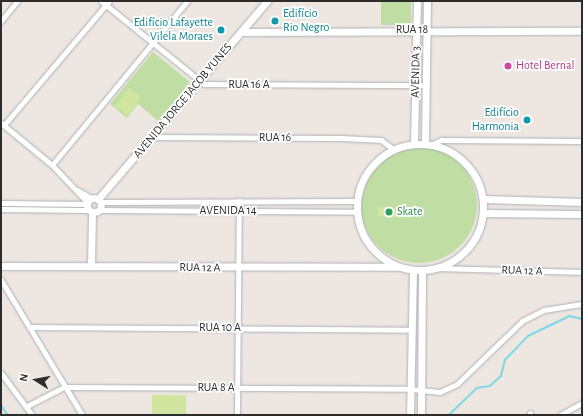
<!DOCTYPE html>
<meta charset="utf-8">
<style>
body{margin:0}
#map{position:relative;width:583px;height:416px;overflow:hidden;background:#ede6e1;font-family:"Alegreya Sans",sans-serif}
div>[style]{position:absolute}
.green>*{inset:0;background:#c0dea3;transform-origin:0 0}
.round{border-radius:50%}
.pitch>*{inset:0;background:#d1e4a0;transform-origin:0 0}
.stream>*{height:1.5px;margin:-0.75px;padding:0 0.75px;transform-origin:0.75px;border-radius:0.75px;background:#7fd8e4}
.roads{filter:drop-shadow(0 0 1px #adb1b8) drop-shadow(0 0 1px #adb1b8)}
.street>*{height:5px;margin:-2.5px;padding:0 2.5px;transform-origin:2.5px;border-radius:2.5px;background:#fff}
.secondary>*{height:7px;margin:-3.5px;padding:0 3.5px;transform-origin:3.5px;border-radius:3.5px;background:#fff}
.secondary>.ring{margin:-3.5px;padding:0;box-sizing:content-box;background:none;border:7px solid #fff;border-radius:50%}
.dots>*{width:11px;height:11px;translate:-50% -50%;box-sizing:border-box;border:2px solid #fff;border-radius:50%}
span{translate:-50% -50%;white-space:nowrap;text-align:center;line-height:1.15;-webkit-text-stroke:3.5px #fff;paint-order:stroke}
.culture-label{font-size:12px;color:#0d838f}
.left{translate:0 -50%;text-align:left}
.right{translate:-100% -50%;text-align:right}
.street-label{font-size:12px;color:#2d2d2d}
.hotel-label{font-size:12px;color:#b23c85}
.leisure-label{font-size:12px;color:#27864d}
.frame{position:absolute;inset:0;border:2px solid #2d2d2d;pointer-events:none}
.north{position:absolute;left:16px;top:360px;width:40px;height:40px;-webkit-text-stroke:3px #fff;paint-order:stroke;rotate:281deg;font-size:11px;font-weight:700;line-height:16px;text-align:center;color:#2d2d2d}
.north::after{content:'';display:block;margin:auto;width:14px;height:18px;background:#2d2d2d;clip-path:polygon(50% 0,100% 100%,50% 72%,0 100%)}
</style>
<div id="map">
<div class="green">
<i style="left:381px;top:1px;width:30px;height:24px"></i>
<i style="clip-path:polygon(153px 52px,190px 82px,158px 121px,138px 104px,127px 118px,110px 104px)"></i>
<i class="round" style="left:361px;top:147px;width:116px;height:116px"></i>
</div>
<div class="pitch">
<i style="left:129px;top:88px;width:16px;height:23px;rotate:38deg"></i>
<i style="left:378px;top:207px;width:22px;height:9px;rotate:3deg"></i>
<i style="left:152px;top:395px;width:34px;height:20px"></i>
</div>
<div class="stream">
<i style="left:1px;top:405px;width:12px;rotate:55deg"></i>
<i style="left:449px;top:415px;width:39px;rotate:-44deg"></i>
<i style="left:477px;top:388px;width:13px;rotate:-9deg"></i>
<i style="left:490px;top:386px;width:15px;rotate:-42deg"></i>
<i style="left:501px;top:376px;width:16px;rotate:-76deg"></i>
<i style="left:505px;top:360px;width:33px;rotate:-46deg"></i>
<i style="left:528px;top:336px;width:47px;rotate:-25.5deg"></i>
<i style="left:570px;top:316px;width:12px;rotate:14deg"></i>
</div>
<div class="roads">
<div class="street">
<i style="left:101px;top:1px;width:132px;rotate:38.9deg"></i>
<i style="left:204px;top:84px;width:222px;rotate:0.3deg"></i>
<i style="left:1px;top:21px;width:26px;rotate:-51deg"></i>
<i style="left:1px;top:123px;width:66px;rotate:39.5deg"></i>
<i style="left:52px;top:165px;width:51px;rotate:46.6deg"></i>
<i style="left:4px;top:125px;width:162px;rotate:-49.7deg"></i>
<i style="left:153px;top:137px;width:189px;rotate:0.3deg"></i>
<i style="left:342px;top:138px;width:39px;rotate:3deg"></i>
<i style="left:381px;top:140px;width:15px;rotate:37deg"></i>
<i style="left:433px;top:144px;width:9px;rotate:-27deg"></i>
<i style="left:441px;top:140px;width:141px;rotate:0.4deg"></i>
<i style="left:52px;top:165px;width:212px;rotate:-50.5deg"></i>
<i style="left:77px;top:190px;width:16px;rotate:30deg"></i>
<i style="left:100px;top:202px;width:257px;rotate:-0.2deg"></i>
<i style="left:1px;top:203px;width:85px;rotate:0.7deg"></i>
<i style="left:1px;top:209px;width:87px;rotate:0.7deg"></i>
<i style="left:99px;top:210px;width:258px;rotate:0.4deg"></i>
<i style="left:438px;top:268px;width:144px;rotate:1.6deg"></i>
<i style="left:1px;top:280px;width:157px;rotate:59deg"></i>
<i style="left:29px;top:327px;width:383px;rotate:0.4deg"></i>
<i style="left:1px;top:373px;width:52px;rotate:53.6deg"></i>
<i style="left:27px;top:406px;width:42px;rotate:-27.2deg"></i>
<i style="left:64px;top:387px;width:347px;rotate:0.3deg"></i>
<i style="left:411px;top:389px;width:29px;rotate:6deg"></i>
<i style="left:440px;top:392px;width:19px;rotate:-25deg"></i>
<i style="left:457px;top:384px;width:91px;rotate:-44.1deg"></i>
<i style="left:522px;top:321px;width:25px;rotate:-27deg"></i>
<i style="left:544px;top:310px;width:38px;rotate:-9deg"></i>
<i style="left:530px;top:413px;width:2px;rotate:63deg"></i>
<i style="left:237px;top:415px;width:214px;rotate:-89.5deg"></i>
<i style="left:560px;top:415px;width:25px;rotate:-29deg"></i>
</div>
<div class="secondary">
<i style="left:242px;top:32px;width:340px;rotate:-0.2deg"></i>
<i style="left:414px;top:143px;width:142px;rotate:-88.8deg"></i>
<i style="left:425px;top:143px;width:142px;rotate:-89.2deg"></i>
<i class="ring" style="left:357px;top:144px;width:119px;height:119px"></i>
<i class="ring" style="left:87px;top:198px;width:7px;height:7px"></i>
<i style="left:98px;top:199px;width:260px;rotate:-49.5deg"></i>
<i style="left:484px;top:199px;width:98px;rotate:1.8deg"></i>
<i style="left:484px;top:213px;width:98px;rotate:0.6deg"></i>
<i style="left:1px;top:266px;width:397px;rotate:0.1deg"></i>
<i style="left:91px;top:266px;width:54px;rotate:-88.9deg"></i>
<i style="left:410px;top:415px;width:144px;rotate:-88.8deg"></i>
<i style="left:421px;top:415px;width:145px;rotate:-89.6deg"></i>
</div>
</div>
<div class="dots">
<i style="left:275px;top:21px;background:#0f9aa8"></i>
<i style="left:221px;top:30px;background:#0f9aa8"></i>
<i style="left:508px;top:66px;background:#d1479c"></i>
<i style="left:527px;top:120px;background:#0f9aa8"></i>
<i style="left:389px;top:212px;background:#2e9e5b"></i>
</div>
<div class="culture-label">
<span class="left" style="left:283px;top:21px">Edifício<br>Rio Negro</span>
<span class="right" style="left:213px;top:30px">Edifício Lafayette<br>Vilela Moraes</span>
<span class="right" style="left:519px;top:120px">Edifício<br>Harmonia</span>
</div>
<div class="street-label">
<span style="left:412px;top:30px">RUA 18</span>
<span style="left:416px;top:72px;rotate:-89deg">AVENIDA 3</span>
<span style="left:249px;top:85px">RUA 16 A</span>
<span style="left:183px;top:101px;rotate:-50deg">AVENIDA JORGE JACOB YUNES</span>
<span style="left:275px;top:138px">RUA 16</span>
<span style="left:228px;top:211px">AVENIDA 14</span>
<span style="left:200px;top:268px;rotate:1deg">RUA 12 A</span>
<span style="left:522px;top:271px;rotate:2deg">RUA 12 A</span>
<span style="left:220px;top:328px">RUA 10 A</span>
<span style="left:216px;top:388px">RUA 8 A</span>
</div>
<div class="hotel-label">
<span class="left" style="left:516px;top:66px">Hotel Bernal</span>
</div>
<div class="leisure-label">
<span class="left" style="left:397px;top:212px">Skate</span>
</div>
<div class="frame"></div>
<div class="north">N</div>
</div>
